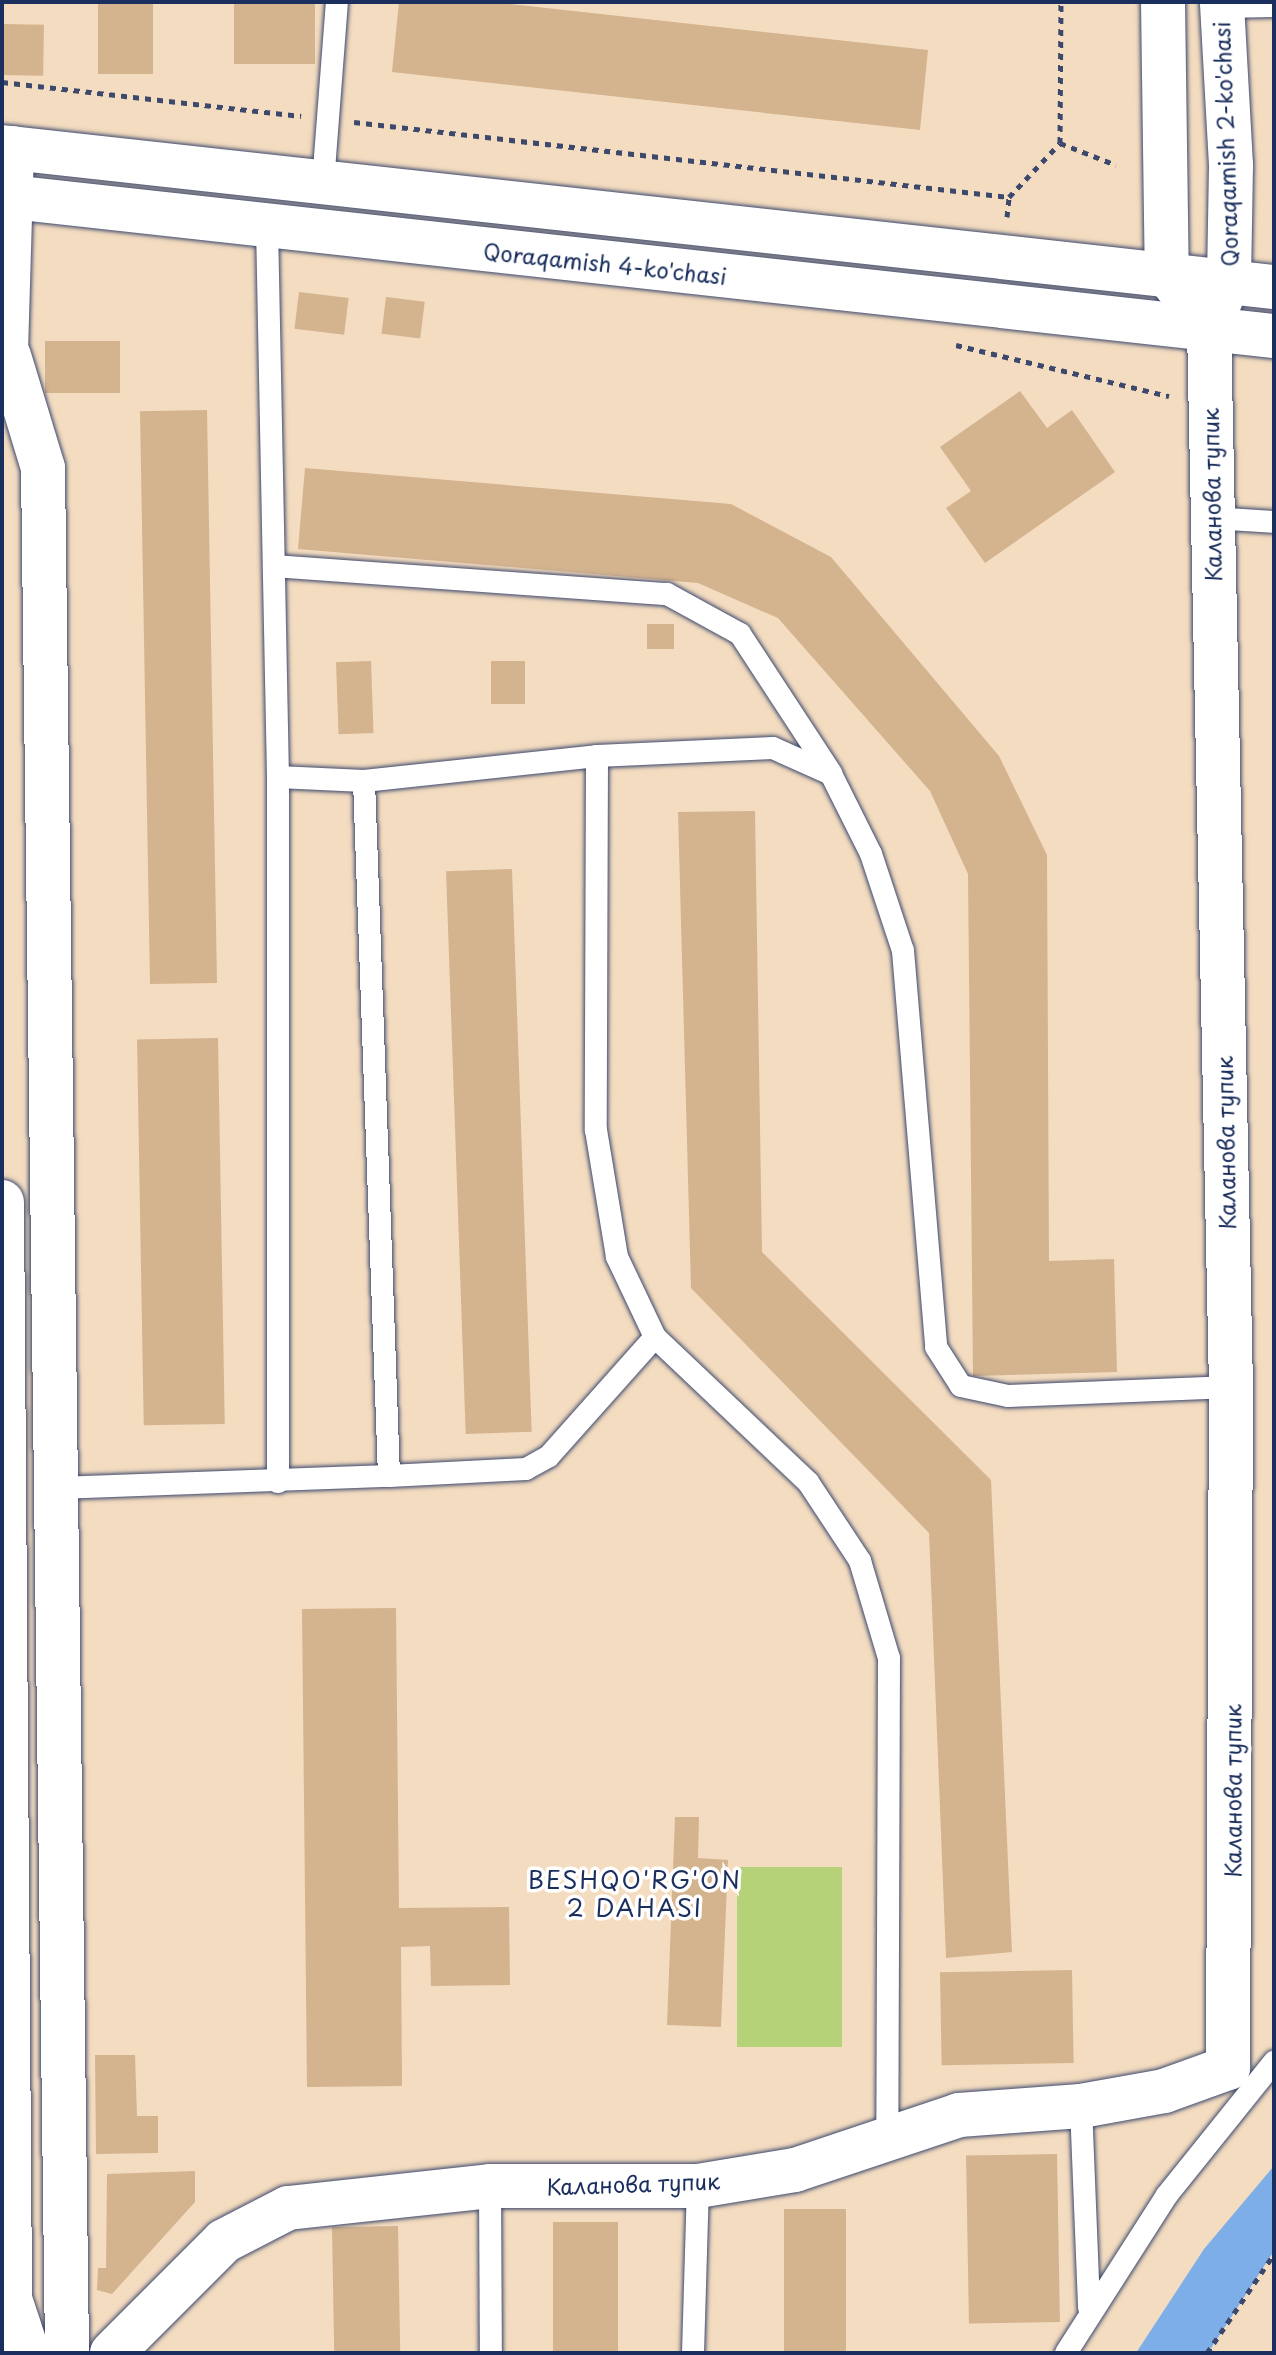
<!DOCTYPE html>
<meta charset="utf-8">
<style>
body{margin:0}
#map{position:relative;width:1276px;height:2355px;overflow:hidden;background:#f4dcc0;font-family:"Playpen Sans",sans-serif}
div>[style]{position:absolute}
.green>*{inset:0;background:#b5d278;transform-origin:0 0}
.water>*{inset:0;background:#7eaee8}
.building>*{inset:0;background:#d4b38f;transform-origin:0 0}
.path>*{height:5px;margin-top:-2.5px;transform-origin:0;background:repeating-linear-gradient(90deg,#3c496d 0 6px,transparent 0 12px)}
.roads{filter:drop-shadow(0 0 2px #3c496d) drop-shadow(0 0 2px #3c496d)}
.lane>*{height:22px;margin:-11px;padding:0 11px;transform-origin:11px;border-radius:11px;background:#fff}
.street>*{height:44px;margin:-22px;padding:0 22px;transform-origin:22px;border-radius:22px;background:#fff}
.secondary>*{height:44px;margin:-22px;padding:0 22px;transform-origin:22px;border-radius:22px;background:#fff}
span{translate:-50% -50%;white-space:nowrap;text-align:center;line-height:1.15;-webkit-text-stroke:7px #fff;paint-order:stroke}
.street-label{font-size:22px;color:#1b2f5e}
.neighbourhood-label{font-size:24px;color:#1b2f5e;letter-spacing:2px}
.frame{position:absolute;inset:0;border:4px solid #1b2f5e;pointer-events:none}
</style>
<div id="map">
<div class="green">
<i style="left:737px;top:1867px;width:105px;height:180px"></i>
</div>
<div class="water">
<i style="clip-path:polygon(1274px 2166px,1274px 2251px,1208px 2353px,1136px 2353px,1204px 2249px)"></i>
</div>
<div class="building">
<i style="left:98px;top:2px;width:55px;height:72px"></i>
<i style="left:234px;top:2px;width:81px;height:62px"></i>
<i style="clip-path:polygon(399px 2px,491px 2px,928px 50px,920px 130px,392px 72px)"></i>
<i style="left:2px;top:24px;width:42px;height:51px;rotate:1deg"></i>
<i style="left:299px;top:292px;width:50px;height:37px;rotate:7deg"></i>
<i style="left:386px;top:297px;width:39px;height:37px;rotate:7deg"></i>
<i style="left:45px;top:341px;width:75px;height:52px"></i>
<i style="clip-path:polygon(1020px 391px,1047px 428px,1072px 410px,1115px 472px,985px 563px,946px 508px,971px 491px,940px 447px)"></i>
<i style="left:207px;top:410px;width:573px;height:67px;rotate:89deg"></i>
<i style="clip-path:polygon(305px 468px,731px 504px,831px 557px,999px 756px,1047px 855px,1049px 1261px,1114px 1259px,1117px 1372px,973px 1376px,968px 874px,930px 791px,778px 618px,698px 583px,298px 549px)"></i>
<i style="left:647px;top:624px;width:27px;height:25px"></i>
<i style="left:371px;top:661px;width:72px;height:35px;rotate:88deg"></i>
<i style="left:491px;top:661px;width:34px;height:43px"></i>
<i style="clip-path:polygon(755px 811px,762px 1252px,991px 1480px,1012px 1952px,946px 1958px,929px 1533px,691px 1288px,678px 812px)"></i>
<i style="left:512px;top:869px;width:563px;height:66px;rotate:88deg"></i>
<i style="left:218px;top:1038px;width:386px;height:81px;rotate:89deg"></i>
<i style="clip-path:polygon(396px 1608px,399px 1908px,509px 1907px,510px 1985px,431px 1986px,430px 1946px,401px 1947px,402px 2086px,307px 2087px,302px 1609px)"></i>
<i style="clip-path:polygon(675px 1817px,699px 1817px,698px 1858px,728px 1860px,721px 2027px,667px 2025px)"></i>
<i style="left:1072px;top:1970px;width:93px;height:132px;rotate:89deg"></i>
<i style="clip-path:polygon(95px 2055px,135px 2055px,137px 2116px,158px 2116px,158px 2153px,96px 2154px)"></i>
<i style="left:1057px;top:2154px;width:168px;height:91px;rotate:89deg"></i>
<i style="clip-path:polygon(195px 2171px,195px 2202px,112px 2294px,97px 2290px,98px 2268px,106px 2268px,107px 2174px)"></i>
<i style="left:784px;top:2209px;width:62px;height:144px"></i>
<i style="left:553px;top:2222px;width:65px;height:131px"></i>
<i style="left:398px;top:2226px;width:127px;height:66px;rotate:89deg"></i>
</div>
<div class="path">
<i style="left:2px;top:82px;width:301px;rotate:6.5deg"></i>
<i style="left:354px;top:122px;width:659px;rotate:6.53deg"></i>
<i style="left:1060px;top:143px;width:60px;rotate:21.4deg"></i>
<i style="left:1007px;top:217px;width:20px;rotate:-84deg"></i>
<i style="left:1009px;top:197px;width:74px;rotate:-46.6deg"></i>
<i style="left:1060px;top:143px;width:141px;rotate:-89.6deg"></i>
<i style="left:956px;top:345px;width:219px;rotate:13.5deg"></i>
<i style="left:1207px;top:2353px;width:120px;rotate:-55.9deg"></i>
</div>
<div class="roads">
<div class="lane">
<i style="left:1222px;top:7px;width:52px;rotate:-1.1deg"></i>
<i style="left:323px;top:183px;width:182px;rotate:-85.6deg"></i>
<i style="left:267px;top:225px;width:552px;rotate:88.86deg"></i>
<i style="left:278px;top:777px;width:705px;rotate:90deg"></i>
<i style="left:1211px;top:518px;width:63px;rotate:3.6deg"></i>
<i style="left:274px;top:566px;width:394px;rotate:4.1deg"></i>
<i style="left:667px;top:594px;width:83px;rotate:28.7deg"></i>
<i style="left:740px;top:634px;width:166px;rotate:56.8deg"></i>
<i style="left:597px;top:756px;width:374px;rotate:90.2deg"></i>
<i style="left:596px;top:1130px;width:129px;rotate:80.6deg"></i>
<i style="left:617px;top:1257px;width:89px;rotate:64.6deg"></i>
<i style="left:655px;top:1337px;width:211px;rotate:43.5deg"></i>
<i style="left:808px;top:1482px;width:95px;rotate:56.6deg"></i>
<i style="left:860px;top:1561px;width:101px;rotate:73.4deg"></i>
<i style="left:889px;top:1658px;width:476px;rotate:90.2deg"></i>
<i style="left:278px;top:777px;width:86px;rotate:2.7deg"></i>
<i style="left:364px;top:781px;width:234px;rotate:-6.1deg"></i>
<i style="left:597px;top:756px;width:176px;rotate:-2.6deg"></i>
<i style="left:773px;top:748px;width:64px;rotate:24.1deg"></i>
<i style="left:831px;top:774px;width:89px;rotate:63.4deg"></i>
<i style="left:871px;top:854px;width:102px;rotate:71.7deg"></i>
<i style="left:903px;top:951px;width:397px;rotate:85.2deg"></i>
<i style="left:936px;top:1347px;width:46px;rotate:57.3deg"></i>
<i style="left:961px;top:1386px;width:48px;rotate:12deg"></i>
<i style="left:1008px;top:1396px;width:223px;rotate:-2.3deg"></i>
<i style="left:389px;top:1476px;width:137px;rotate:-2.9deg"></i>
<i style="left:526px;top:1469px;width:26px;rotate:-29deg"></i>
<i style="left:549px;top:1456px;width:159px;rotate:-48.3deg"></i>
<i style="left:58px;top:1488px;width:331px;rotate:-2.1deg"></i>
<i style="left:389px;top:1476px;width:695px;rotate:-92.06deg"></i>
<i style="left:1081px;top:2106px;width:202px;rotate:87.7deg"></i>
<i style="left:490px;top:2186px;width:167px;rotate:89.7deg"></i>
<i style="left:693px;top:2353px;width:167px;rotate:-88.3deg"></i>
<i style="left:1066px;top:2353px;width:188px;rotate:-57.4deg"></i>
<i style="left:1167px;top:2195px;width:171px;rotate:-51.2deg"></i>
</div>
<div class="street">
<i style="left:9px;top:356px;width:117px;rotate:73.1deg"></i>
<i style="left:43px;top:468px;width:1885px;rotate:89.27deg"></i>
<i style="left:5px;top:385px;width:237px;rotate:-88.3deg"></i>
<i style="left:2px;top:1202px;width:1097px;rotate:89.58deg"></i>
<i style="left:10px;top:2299px;width:57px;rotate:71.6deg"></i>
<i style="left:112px;top:2353px;width:158px;rotate:-45deg"></i>
<i style="left:224px;top:2241px;width:72px;rotate:-27.3deg"></i>
<i style="left:288px;top:2208px;width:203px;rotate:-6.2deg"></i>
<i style="left:490px;top:2186px;width:208px"></i>
<i style="left:698px;top:2186px;width:98px;rotate:-9.4deg"></i>
<i style="left:795px;top:2170px;width:173px;rotate:-18.5deg"></i>
<i style="left:959px;top:2115px;width:122px;rotate:-4.2deg"></i>
<i style="left:1081px;top:2106px;width:84px;rotate:-10.2deg"></i>
<i style="left:1164px;top:2091px;width:68px;rotate:-19.8deg"></i>
<i style="left:1228px;top:2068px;width:681px;rotate:-89.75deg"></i>
<i style="left:1231px;top:1387px;width:1060px;rotate:-91.19deg"></i>
</div>
<div class="secondary">
<i style="left:1163px;top:2px;width:272px;rotate:89.2deg"></i>
<i style="left:1167px;top:274px;width:29px;rotate:52deg"></i>
<i style="left:2px;top:147px;width:1280px;rotate:6.28deg"></i>
<i style="left:2px;top:196px;width:1280px;rotate:6.28deg"></i>
<i style="left:1218px;top:306px;width:28px;rotate:-67deg"></i>
<i style="left:1229px;top:280px;width:115px;rotate:-89deg"></i>
<i style="left:1231px;top:165px;width:163px;rotate:-93.2deg"></i>
</div>
</div>
<div class="street-label">
<span style="left:1225px;top:144px;rotate:-92deg">Qoraqamish 2-ko'chasi</span>
<span style="left:605px;top:263px;rotate:6deg">Qoraqamish 4-ko'chasi</span>
<span style="left:1211px;top:495px;rotate:-91deg">Каланова тупик</span>
<span style="left:1225px;top:1143px;rotate:-91deg">Каланова тупик</span>
<span style="left:1232px;top:1791px;rotate:-90deg">Каланова тупик</span>
<span style="left:633px;top:2183px;rotate:-2deg">Каланова тупик</span>
</div>
<div class="neighbourhood-label">
<span style="left:635px;top:1894px">BESHQO'RG'ON<br>2 DAHASI</span>
</div>
<div class="frame"></div>
</div>
